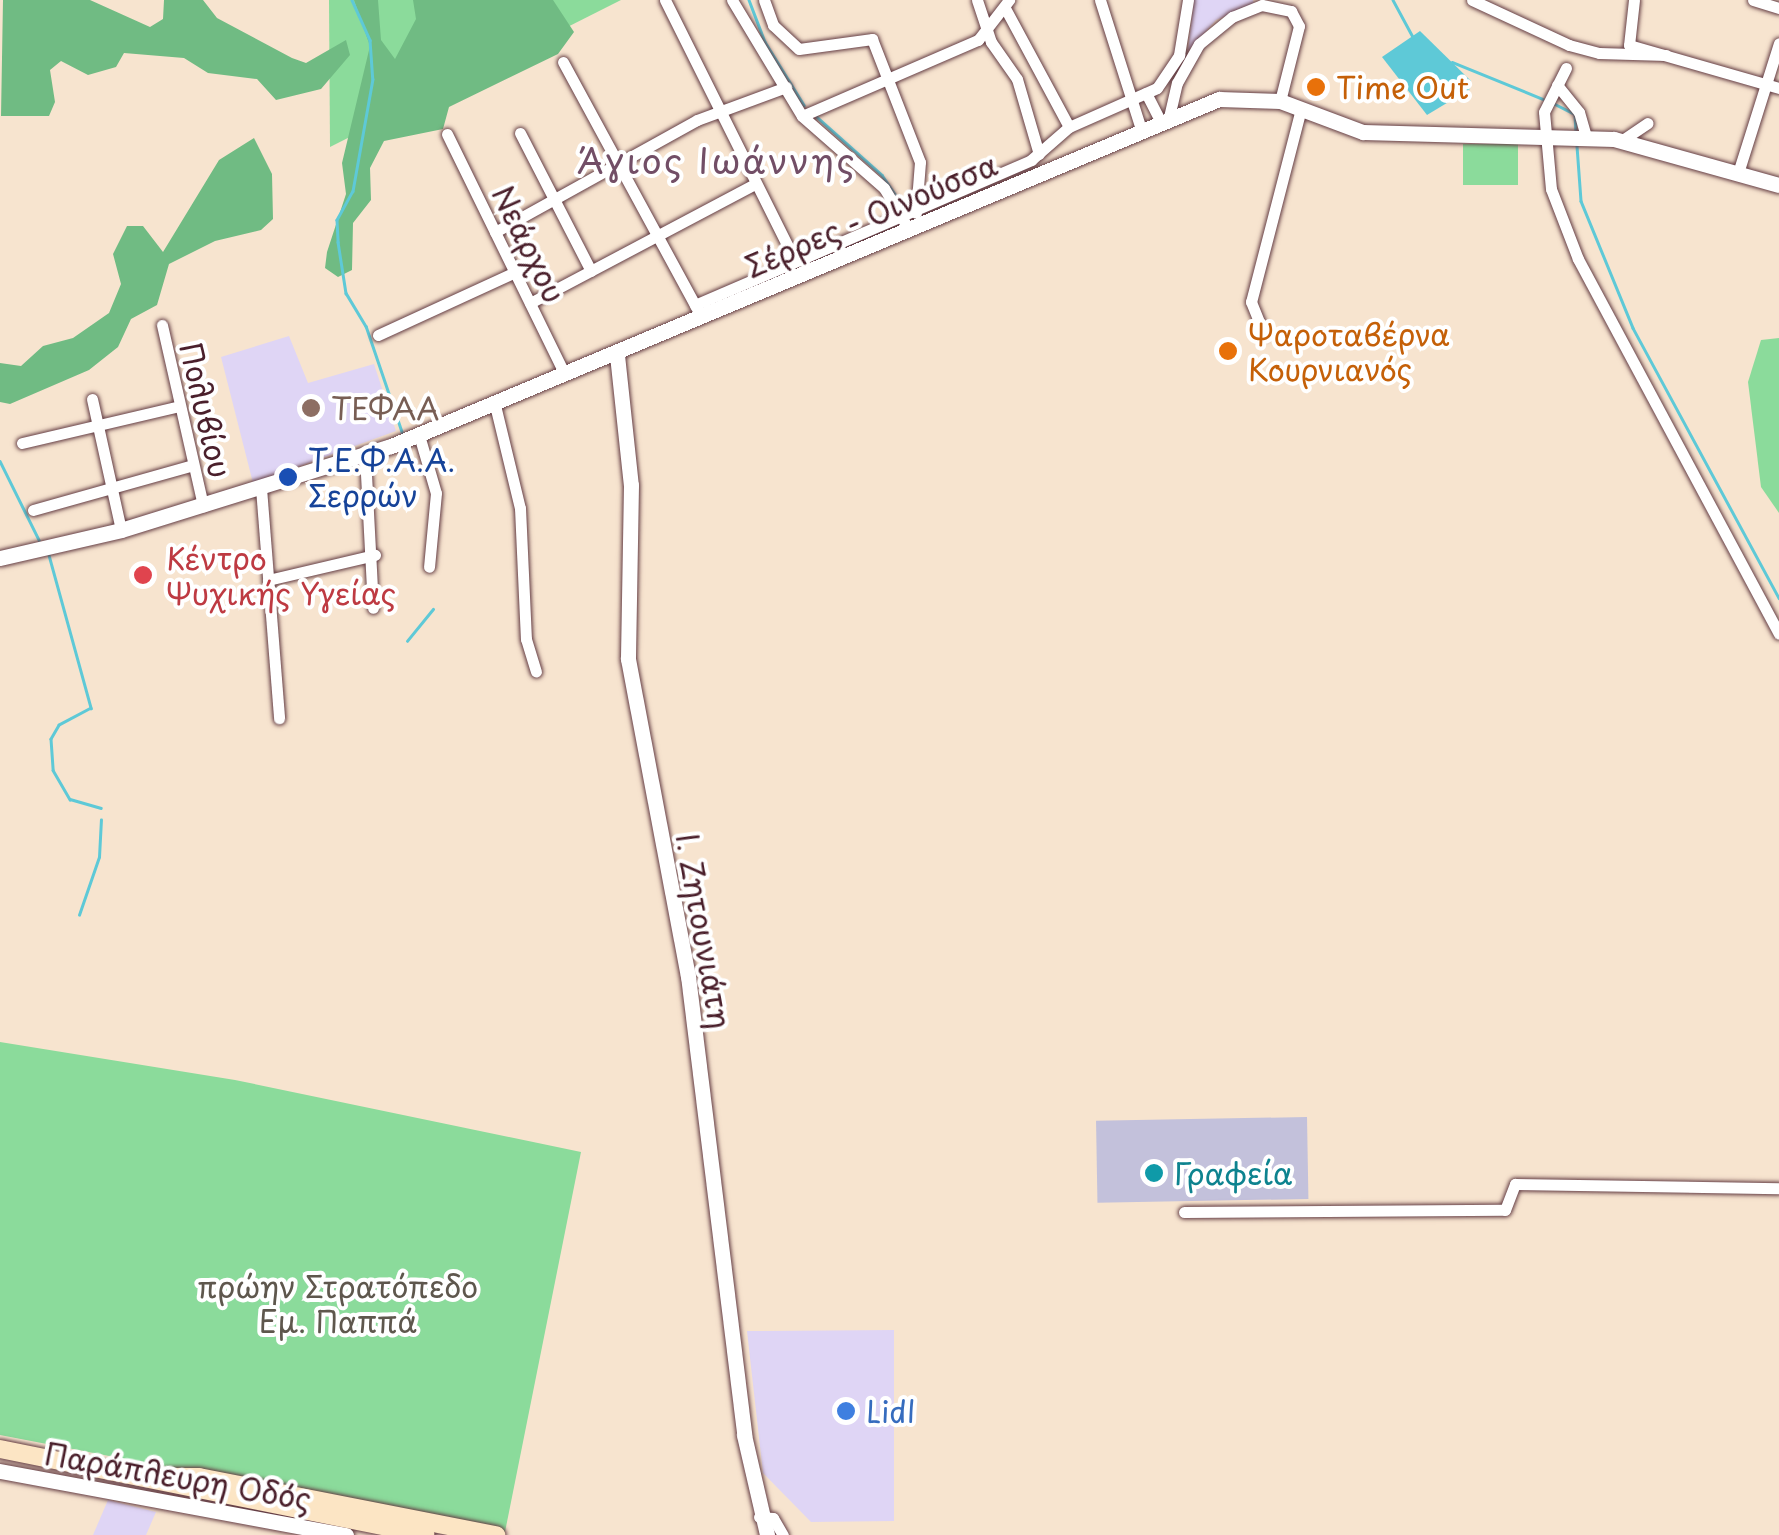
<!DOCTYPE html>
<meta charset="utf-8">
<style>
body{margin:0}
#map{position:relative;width:1779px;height:1535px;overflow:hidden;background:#f7e4cf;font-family:"Playpen Sans",sans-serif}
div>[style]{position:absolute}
.built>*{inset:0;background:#dfd5f5}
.industrial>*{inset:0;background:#c3c1db;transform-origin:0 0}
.green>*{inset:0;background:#8bdb9b;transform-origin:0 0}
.forest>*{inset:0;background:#70bb83}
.water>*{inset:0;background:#5ec9d7}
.stream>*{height:2.5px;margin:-1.25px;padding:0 1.25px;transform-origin:1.25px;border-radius:1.25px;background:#5ec9d7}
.roads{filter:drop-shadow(0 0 2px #643d44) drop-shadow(0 0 2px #643d44)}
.minor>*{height:11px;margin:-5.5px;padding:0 5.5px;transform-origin:5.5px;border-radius:5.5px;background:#fff}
.tertiary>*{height:15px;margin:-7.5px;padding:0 7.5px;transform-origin:7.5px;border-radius:7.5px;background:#fff}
.secondary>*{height:18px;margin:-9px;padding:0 9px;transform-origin:9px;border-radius:9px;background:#fce5c4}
.dots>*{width:28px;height:28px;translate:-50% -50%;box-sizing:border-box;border:5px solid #fff;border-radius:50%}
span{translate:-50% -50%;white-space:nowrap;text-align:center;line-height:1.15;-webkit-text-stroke:8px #fff;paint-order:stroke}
.food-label{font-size:30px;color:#c56008}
.left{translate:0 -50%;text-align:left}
.street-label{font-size:30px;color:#4a1f2b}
.education-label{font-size:30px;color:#785e54}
.transit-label{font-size:30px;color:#164399}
.health-label{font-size:30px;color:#be3a42}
.culture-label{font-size:30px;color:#0d838f}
.park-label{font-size:30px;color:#5e574d}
.shop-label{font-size:30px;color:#366cbe}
.quarter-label{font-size:35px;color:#724e66;letter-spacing:2.5px}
</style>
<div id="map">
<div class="built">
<i style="clip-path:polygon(1194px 0,1253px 0,1254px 4px,1216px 20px,1188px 51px)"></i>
<i style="clip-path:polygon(289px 336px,308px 383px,374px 364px,396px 431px,253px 483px,221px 357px)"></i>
<i style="clip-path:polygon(894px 1330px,894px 1521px,811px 1522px,763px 1473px,747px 1331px)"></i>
<i style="clip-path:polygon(108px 1500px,156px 1512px,146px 1535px,93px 1535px)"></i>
</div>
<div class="industrial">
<i style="left:1307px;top:1117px;width:82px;height:211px;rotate:89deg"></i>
</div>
<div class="green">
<i style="clip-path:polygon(329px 0,621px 0,330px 147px)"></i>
<i style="left:1463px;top:144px;width:55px;height:41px"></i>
<i style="clip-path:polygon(1779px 338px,1779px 513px,1761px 487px,1748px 382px,1761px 340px)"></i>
<i style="clip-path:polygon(0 1042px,235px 1080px,581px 1152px,505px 1532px,0 1435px)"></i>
</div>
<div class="forest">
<i style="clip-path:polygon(3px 0,90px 0,150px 27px,163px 19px,164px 0,203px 0,217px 18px,292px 58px,306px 63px,346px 40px,350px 55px,321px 89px,276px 100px,257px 79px,208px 73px,184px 58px,124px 53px,116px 67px,88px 75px,61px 61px,50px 70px,55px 102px,49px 116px,1px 116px)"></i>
<i style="clip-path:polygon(354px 0,378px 0,381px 40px,395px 59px,416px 19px,413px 0,553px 0,574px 32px,558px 54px,449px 107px,443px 129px,384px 141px,370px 168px,371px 200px,353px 223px,352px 270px,338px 277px,325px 268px,327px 252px,346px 194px,342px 163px,370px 46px)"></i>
<i style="clip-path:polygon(254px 138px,272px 174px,273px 219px,261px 230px,215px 241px,169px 264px,157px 305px,131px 319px,118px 347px,89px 370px,10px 404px,0 402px,0 363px,21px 366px,43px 346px,73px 338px,109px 313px,121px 284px,113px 254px,127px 226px,143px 226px,163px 252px,219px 160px)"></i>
</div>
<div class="water">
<i style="clip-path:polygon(1420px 31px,1471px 81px,1470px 89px,1427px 115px,1382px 57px)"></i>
</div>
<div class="stream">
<i style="left:352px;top:0;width:44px;rotate:65.8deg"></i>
<i style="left:370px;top:40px;width:39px;rotate:86deg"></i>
<i style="left:373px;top:79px;width:114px;rotate:100.1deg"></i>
<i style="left:353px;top:191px;width:33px;rotate:119deg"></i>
<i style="left:337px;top:220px;width:22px;rotate:87deg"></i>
<i style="left:338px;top:242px;width:52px;rotate:81.1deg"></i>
<i style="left:346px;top:293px;width:39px;rotate:59deg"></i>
<i style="left:366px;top:326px;width:112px;rotate:71.2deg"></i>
<i style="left:749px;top:0;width:45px;rotate:69.1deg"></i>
<i style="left:765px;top:42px;width:74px;rotate:58.2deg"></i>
<i style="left:1393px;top:0;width:42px;rotate:61.6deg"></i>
<i style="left:1452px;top:62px;width:98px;rotate:22.1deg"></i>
<i style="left:1555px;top:104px;width:22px;rotate:27deg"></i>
<i style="left:1575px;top:114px;width:19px;rotate:87deg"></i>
<i style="left:817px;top:117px;width:87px;rotate:41.7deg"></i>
<i style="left:882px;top:175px;width:41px;rotate:55.9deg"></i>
<i style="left:1577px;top:146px;width:55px;rotate:85.8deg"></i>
<i style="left:1581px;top:201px;width:137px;rotate:67.7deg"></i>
<i style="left:1633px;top:328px;width:307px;rotate:61.6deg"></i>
<i style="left:0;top:461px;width:88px;rotate:63.7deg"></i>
<i style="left:49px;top:555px;width:159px;rotate:74.6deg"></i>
<i style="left:91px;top:708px;width:36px;rotate:152deg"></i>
<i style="left:59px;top:725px;width:16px;rotate:120deg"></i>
<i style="left:51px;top:739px;width:31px;rotate:86deg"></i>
<i style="left:53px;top:770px;width:34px;rotate:60deg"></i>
<i style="left:70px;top:799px;width:32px;rotate:16deg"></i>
<i style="left:407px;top:641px;width:41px;rotate:-50.9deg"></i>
<i style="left:79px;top:915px;width:61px;rotate:-71deg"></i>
<i style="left:99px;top:857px;width:37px;rotate:-87deg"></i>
</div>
<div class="roads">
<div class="minor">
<i style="left:665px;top:0;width:292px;rotate:63.5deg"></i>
<i style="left:732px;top:0;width:135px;rotate:58.9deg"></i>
<i style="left:802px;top:116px;width:109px;rotate:41.3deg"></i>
<i style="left:884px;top:188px;width:41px;rotate:59deg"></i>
<i style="left:764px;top:0;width:27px;rotate:70deg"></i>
<i style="left:773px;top:25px;width:35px;rotate:43deg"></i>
<i style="left:799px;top:49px;width:74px;rotate:-7.8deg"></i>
<i style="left:872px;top:39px;width:132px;rotate:68.7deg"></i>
<i style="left:920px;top:162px;width:51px;rotate:94.5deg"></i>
<i style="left:977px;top:0;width:44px;rotate:71.6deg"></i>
<i style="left:991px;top:42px;width:45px;rotate:54.9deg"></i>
<i style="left:1017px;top:79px;width:78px;rotate:73.7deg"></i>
<i style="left:1100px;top:0;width:135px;rotate:72.4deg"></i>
<i style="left:1472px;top:0;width:107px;rotate:24.9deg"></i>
<i style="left:1569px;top:45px;width:31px;rotate:15deg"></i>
<i style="left:1599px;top:53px;width:67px;rotate:1.7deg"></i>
<i style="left:1634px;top:0;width:45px;rotate:96.3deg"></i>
<i style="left:1629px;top:45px;width:156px;rotate:16deg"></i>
<i style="left:1753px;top:0;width:27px;rotate:17deg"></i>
<i style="left:1005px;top:8px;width:135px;rotate:61.7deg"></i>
<i style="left:563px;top:62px;width:281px;rotate:61.5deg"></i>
<i style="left:1566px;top:68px;width:49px;rotate:116.6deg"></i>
<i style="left:1544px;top:112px;width:77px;rotate:84.8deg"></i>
<i style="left:1551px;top:189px;width:75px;rotate:68.9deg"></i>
<i style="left:1578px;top:259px;width:425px;rotate:61.8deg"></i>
<i style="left:1557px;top:85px;width:35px;rotate:51deg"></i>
<i style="left:1579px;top:112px;width:26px;rotate:74deg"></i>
<i style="left:1146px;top:93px;width:31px;rotate:63deg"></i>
<i style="left:802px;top:116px;width:192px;rotate:-23.4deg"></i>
<i style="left:978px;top:40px;width:51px;rotate:-52.2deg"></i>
<i style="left:1169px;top:117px;width:35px;rotate:-77deg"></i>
<i style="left:1177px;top:83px;width:45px;rotate:-60.6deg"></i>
<i style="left:1199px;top:44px;width:43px;rotate:-39.3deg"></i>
<i style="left:1232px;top:17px;width:32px;rotate:-22deg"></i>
<i style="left:1262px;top:5px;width:30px;rotate:12deg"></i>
<i style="left:1291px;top:11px;width:17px;rotate:62deg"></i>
<i style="left:1299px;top:26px;width:77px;rotate:104.2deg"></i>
<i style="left:520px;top:133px;width:155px;rotate:62.8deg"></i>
<i style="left:447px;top:134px;width:268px;rotate:63.9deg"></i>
<i style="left:1621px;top:141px;width:32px;rotate:-34deg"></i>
<i style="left:1738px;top:173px;width:136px;rotate:-72.5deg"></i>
<i style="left:495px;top:232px;width:231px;rotate:-29deg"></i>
<i style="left:697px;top:120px;width:95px;rotate:-20.3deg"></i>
<i style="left:530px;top:303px;width:252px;rotate:-27.9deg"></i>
<i style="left:695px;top:305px;width:366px;rotate:-23.3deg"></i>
<i style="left:1031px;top:160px;width:50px;rotate:-41deg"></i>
<i style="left:1069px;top:127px;width:96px;rotate:-23.9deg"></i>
<i style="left:1157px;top:88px;width:40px;rotate:-56deg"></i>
<i style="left:1179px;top:55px;width:56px;rotate:-80.7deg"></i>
<i style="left:162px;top:325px;width:186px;rotate:77.2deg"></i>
<i style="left:1264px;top:334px;width:35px;rotate:-112deg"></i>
<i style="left:1251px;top:302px;width:200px;rotate:-75.5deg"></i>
<i style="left:378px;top:335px;width:151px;rotate:-24.7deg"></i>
<i style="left:92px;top:399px;width:134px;rotate:77.5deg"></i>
<i style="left:495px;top:405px;width:106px;rotate:76.4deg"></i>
<i style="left:520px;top:508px;width:131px;rotate:87.4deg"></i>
<i style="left:526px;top:639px;width:34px;rotate:73deg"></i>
<i style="left:419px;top:435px;width:60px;rotate:73.7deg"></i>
<i style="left:436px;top:493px;width:74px;rotate:95.4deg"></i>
<i style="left:22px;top:443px;width:162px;rotate:-13.2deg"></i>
<i style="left:365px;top:455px;width:153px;rotate:87deg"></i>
<i style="left:261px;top:488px;width:231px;rotate:85.5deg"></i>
<i style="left:33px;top:510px;width:166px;rotate:-15.7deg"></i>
<i style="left:268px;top:580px;width:110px;rotate:-13.2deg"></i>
<i style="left:1184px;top:1212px;width:321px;rotate:-0.4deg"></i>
<i style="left:1505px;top:1210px;width:28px;rotate:-69deg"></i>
<i style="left:1515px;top:1184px;width:264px;rotate:0.9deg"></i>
<i style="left:759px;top:1517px;width:14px;rotate:4deg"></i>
<i style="left:773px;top:1518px;width:20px;rotate:60deg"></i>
</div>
<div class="tertiary">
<i style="left:617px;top:355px;width:131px;rotate:83.9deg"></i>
<i style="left:631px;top:485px;width:174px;rotate:91deg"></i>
<i style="left:628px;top:659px;width:323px;rotate:79.3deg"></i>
<i style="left:688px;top:976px;width:462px;rotate:83deg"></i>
<i style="left:744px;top:1435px;width:103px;rotate:77deg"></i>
<i style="left:0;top:558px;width:124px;rotate:-13deg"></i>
<i style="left:121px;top:530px;width:283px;rotate:-17.3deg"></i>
<i style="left:391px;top:446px;width:898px;rotate:-22.74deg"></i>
<i style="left:1219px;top:99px;width:61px;rotate:1.9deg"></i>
<i style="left:1280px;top:101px;width:89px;rotate:20.5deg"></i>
<i style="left:1363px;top:132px;width:251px;rotate:1.6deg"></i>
<i style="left:1614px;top:139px;width:171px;rotate:15.6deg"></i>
<i style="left:0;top:1471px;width:352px;rotate:10.5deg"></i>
</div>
<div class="secondary">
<i style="left:0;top:1449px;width:434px;rotate:11.4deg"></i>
<i style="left:167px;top:1477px;width:32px"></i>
<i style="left:199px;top:1477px;width:303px;rotate:11.1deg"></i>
</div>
</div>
<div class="dots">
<i style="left:1316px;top:87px;background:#e8710a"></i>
<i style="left:1228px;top:351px;background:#e8710a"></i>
<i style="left:311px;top:408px;background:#8d6e63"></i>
<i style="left:288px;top:477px;background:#1a4fb4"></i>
<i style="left:143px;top:575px;background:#e0444e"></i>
<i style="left:1154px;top:1173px;background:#0f9aa8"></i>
<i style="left:846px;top:1411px;background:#3f7fe0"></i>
</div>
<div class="food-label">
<span class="left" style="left:1336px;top:87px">Time Out</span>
<span class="left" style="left:1248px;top:351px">Ψαροταβέρνα<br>Κουρνιανός</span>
</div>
<div class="street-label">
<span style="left:871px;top:215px;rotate:-23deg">Σέρρες - Οινούσσα</span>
<span style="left:529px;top:244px;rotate:64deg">Νεάρχου</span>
<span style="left:206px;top:410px;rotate:77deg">Πολυβίου</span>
<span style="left:704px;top:931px;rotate:80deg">Ι. Ζητουνιάτη</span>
<span style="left:178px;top:1476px;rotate:10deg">Παράπλευρη Οδός</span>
</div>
<div class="education-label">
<span class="left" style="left:331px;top:408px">ΤΕΦΑΑ</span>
</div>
<div class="transit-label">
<span class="left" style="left:308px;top:477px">Τ.Ε.Φ.Α.Α.<br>Σερρών</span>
</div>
<div class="health-label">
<span class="left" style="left:166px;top:575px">Κέντρο<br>Ψυχικής Υγείας</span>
</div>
<div class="culture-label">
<span class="left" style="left:1174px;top:1173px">Γραφεία</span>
</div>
<div class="park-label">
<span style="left:338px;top:1303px">πρώην Στρατόπεδο<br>Εμ. Παππά</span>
</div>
<div class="shop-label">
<span class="left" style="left:866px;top:1411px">Lidl</span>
</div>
<div class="quarter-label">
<span style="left:717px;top:160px">Άγιος Ιωάννης</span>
</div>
</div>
